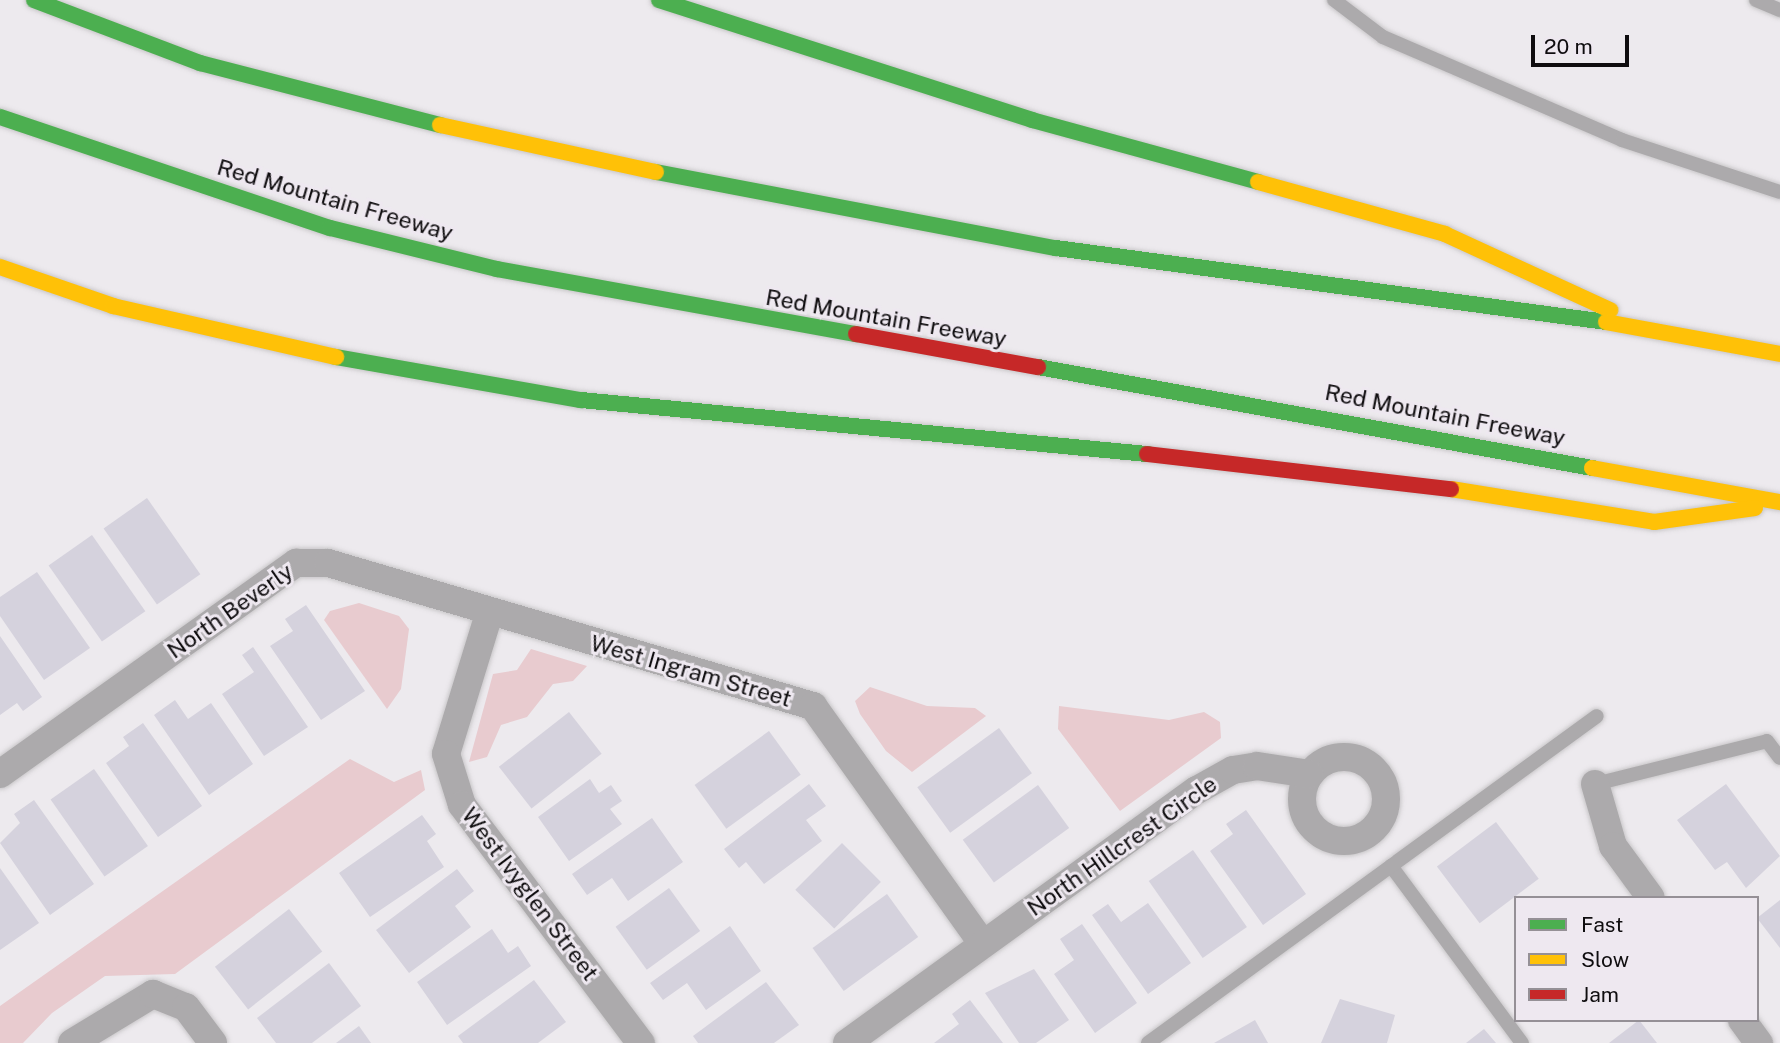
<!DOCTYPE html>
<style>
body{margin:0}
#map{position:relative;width:1780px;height:1043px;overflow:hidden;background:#edeaee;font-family:"Public Sans",sans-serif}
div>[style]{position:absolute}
.green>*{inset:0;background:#e8cbcf}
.building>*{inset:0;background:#d5d2dd;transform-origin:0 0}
.roads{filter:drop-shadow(0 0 2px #c9c7c9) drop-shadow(0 0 2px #c9c7c9)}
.lane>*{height:14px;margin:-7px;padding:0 7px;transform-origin:7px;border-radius:7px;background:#acaaac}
.street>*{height:28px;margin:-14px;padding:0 14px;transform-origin:14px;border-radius:14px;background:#acaaac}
.street>.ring{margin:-14px;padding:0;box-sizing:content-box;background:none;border:28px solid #acaaac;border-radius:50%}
.fast>*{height:16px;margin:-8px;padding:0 8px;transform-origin:8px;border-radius:8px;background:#4caf50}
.slow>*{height:16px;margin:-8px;padding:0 8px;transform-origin:8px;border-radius:8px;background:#ffc107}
.jam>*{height:16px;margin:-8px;padding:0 8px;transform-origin:8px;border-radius:8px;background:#c62828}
span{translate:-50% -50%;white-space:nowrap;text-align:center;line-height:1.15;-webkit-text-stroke:6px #eee8f0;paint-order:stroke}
.street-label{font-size:23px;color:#0f0d0f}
.legend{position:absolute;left:1514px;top:896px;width:245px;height:126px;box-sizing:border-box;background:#eee8f0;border:2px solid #959096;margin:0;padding:9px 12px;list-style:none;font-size:21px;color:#0f0d0f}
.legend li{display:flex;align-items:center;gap:14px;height:35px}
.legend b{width:35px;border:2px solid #959096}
.scale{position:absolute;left:1531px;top:35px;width:98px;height:32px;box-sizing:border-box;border:4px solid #0f0d0f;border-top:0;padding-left:9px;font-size:21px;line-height:24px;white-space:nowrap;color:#0f0d0f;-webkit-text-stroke:5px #eee8f0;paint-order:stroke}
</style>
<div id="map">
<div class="green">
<i style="clip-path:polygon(359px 603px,399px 616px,409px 629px,401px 689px,387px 709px,324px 620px,330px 611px)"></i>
<i style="clip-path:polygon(531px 649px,587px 666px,573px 681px,553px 684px,527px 717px,501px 725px,487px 757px,469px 762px,493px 674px,517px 670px)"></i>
<i style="clip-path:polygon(870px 687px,927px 706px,975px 708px,986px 716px,912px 772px,886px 751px,860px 714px,855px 701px)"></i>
<i style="clip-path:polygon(1059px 706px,1169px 720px,1204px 712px,1220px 722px,1221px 738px,1120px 811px,1058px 729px)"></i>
<i style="clip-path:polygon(350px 759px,394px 782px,421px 770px,425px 790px,175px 974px,105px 976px,52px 1013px,23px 1043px,0 1043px,0 1006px)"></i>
</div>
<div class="building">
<i style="left:147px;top:498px;width:93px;height:53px;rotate:55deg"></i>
<i style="left:92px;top:535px;width:93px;height:53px;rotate:55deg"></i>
<i style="clip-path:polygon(37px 572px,90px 648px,44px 680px,0 616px,0 597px)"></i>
<i style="clip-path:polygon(306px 605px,365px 691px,321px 720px,270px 646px,293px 631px,285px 619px)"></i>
<i style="clip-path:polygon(0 636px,42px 697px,23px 711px,17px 703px,0 715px)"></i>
<i style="clip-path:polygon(253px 647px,308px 727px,264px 756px,222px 694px,254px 672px,242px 655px)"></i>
<i style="clip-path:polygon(175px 700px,188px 719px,211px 703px,253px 764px,209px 795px,154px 715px)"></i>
<i style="left:569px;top:712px;width:53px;height:89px;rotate:52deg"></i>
<i style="clip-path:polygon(143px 723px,202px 806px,158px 837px,106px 763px,129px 746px,123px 737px)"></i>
<i style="left:999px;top:728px;width:56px;height:101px;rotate:54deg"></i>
<i style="left:769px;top:731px;width:54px;height:92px;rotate:54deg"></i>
<i style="left:94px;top:769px;width:94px;height:53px;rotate:55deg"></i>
<i style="clip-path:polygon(590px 779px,599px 793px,611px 785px,622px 801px,610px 809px,622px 824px,569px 861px,538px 817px)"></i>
<i style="clip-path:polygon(809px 784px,826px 806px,806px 820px,822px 841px,764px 884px,746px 862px,739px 868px,724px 849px)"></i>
<i style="clip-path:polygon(1726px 784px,1780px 856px,1746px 888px,1727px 862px,1715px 870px,1677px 820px)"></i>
<i style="left:1038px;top:785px;width:53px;height:93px;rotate:54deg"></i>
<i style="clip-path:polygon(34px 800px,94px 884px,50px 915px,0 843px,20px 823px,14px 814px)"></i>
<i style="clip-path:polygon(1246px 810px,1306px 894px,1263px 925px,1210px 851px,1233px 834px,1226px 824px)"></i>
<i style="clip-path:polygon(422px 815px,436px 834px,427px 841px,444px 867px,370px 917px,339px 873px)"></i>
<i style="clip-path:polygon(652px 818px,683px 862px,628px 901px,612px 878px,587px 895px,572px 874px)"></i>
<i style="left:1496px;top:822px;width:71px;height:74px;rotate:53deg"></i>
<i style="left:842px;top:843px;width:55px;height:66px;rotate:45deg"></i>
<i style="left:1193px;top:850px;width:94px;height:54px;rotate:55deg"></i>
<i style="clip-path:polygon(0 868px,39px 923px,0 950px)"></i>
<i style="clip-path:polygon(457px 869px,474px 891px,455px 906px,471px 927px,409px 973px,376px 930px)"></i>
<i style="left:669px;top:888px;width:53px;height:66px;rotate:54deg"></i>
<i style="left:887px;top:894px;width:53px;height:92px;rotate:54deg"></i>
<i style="clip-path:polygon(1780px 900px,1780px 948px,1757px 918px)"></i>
<i style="clip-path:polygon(1148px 903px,1191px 963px,1148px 994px,1092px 915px,1108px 904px,1121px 922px)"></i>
<i style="left:289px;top:909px;width:54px;height:94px;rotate:52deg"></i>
<i style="clip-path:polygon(1082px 924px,1137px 1003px,1095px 1033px,1054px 974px,1074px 960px,1060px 939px)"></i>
<i style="clip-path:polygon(730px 926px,761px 971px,706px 1010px,687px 983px,663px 1000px,650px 983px)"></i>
<i style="clip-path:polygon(492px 929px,508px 953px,518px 946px,531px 966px,447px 1025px,417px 982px)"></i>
<i style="clip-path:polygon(329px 963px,361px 1006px,312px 1043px,276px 1043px,257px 1018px)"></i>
<i style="clip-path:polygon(1034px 969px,1069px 1020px,1036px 1043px,1019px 1043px,985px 993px)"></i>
<i style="clip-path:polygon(534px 980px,566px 1022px,538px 1043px,463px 1043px,458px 1036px)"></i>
<i style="clip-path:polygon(766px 982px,799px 1025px,774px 1043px,698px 1043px,693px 1036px)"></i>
<i style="clip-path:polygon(1340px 999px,1395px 1015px,1387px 1043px,1321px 1043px)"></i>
<i style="clip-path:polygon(970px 1000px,1003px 1043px,934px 1043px,959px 1024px,952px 1014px)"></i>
<i style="clip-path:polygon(1255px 1020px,1268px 1043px,1214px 1043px)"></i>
<i style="clip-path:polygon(1639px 1020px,1657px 1043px,1609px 1043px)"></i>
<i style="clip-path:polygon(359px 1026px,371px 1043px,336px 1043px)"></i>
<i style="clip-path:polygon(1484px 1029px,1496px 1043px,1466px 1043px)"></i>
</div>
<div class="roads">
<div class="lane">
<i style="left:1334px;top:0;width:61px;rotate:37.1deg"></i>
<i style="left:1383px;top:37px;width:260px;rotate:23.3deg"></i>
<i style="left:1622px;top:140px;width:166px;rotate:18.2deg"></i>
<i style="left:1756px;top:0;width:26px;rotate:23deg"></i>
<i style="left:1595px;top:784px;width:177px;rotate:-14deg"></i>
<i style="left:1767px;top:741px;width:21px;rotate:53deg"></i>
<i style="left:1391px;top:866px;width:220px;rotate:53.5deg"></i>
<i style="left:1148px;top:1043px;width:555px;rotate:-36.07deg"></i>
</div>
<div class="street">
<i style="left:489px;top:614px;width:146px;rotate:107.1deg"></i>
<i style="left:446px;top:754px;width:53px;rotate:72.6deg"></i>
<i style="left:462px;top:805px;width:298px;rotate:53.1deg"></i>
<i class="ring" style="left:1302px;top:757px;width:56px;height:56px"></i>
<i style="left:0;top:774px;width:364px;rotate:-35.5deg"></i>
<i style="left:296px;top:563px;width:32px"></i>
<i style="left:328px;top:563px;width:506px;rotate:16.43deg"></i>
<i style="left:813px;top:706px;width:292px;rotate:54.5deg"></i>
<i style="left:1595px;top:784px;width:65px;rotate:73.8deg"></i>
<i style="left:1613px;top:846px;width:64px;rotate:53.8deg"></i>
<i style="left:1742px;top:1020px;width:29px;rotate:54deg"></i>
<i style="left:72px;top:1043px;width:95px;rotate:-31.2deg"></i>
<i style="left:153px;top:994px;width:35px;rotate:22deg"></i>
<i style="left:186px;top:1007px;width:45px;rotate:53.1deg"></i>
<i style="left:847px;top:1043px;width:432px;rotate:-35.9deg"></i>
<i style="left:1197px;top:790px;width:41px;rotate:-29.1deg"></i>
<i style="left:1233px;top:770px;width:24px;rotate:-9deg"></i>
<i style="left:1257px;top:766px;width:53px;rotate:8.7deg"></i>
</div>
<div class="fast">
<i style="left:34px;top:0;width:178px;rotate:20.8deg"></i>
<i style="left:200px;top:63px;width:248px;rotate:14.5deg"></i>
<i style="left:659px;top:0;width:392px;rotate:17.8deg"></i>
<i style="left:1032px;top:120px;width:234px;rotate:15.3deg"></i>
<i style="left:0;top:117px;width:348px;rotate:18.6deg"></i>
<i style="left:330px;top:228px;width:172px;rotate:13.8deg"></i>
<i style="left:497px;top:269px;width:365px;rotate:10.3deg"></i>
<i style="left:656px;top:172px;width:407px;rotate:10.8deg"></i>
<i style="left:1056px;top:248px;width:555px;rotate:7.66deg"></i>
<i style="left:336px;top:357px;width:249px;rotate:10deg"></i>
<i style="left:581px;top:400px;width:569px;rotate:5.45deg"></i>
<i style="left:1038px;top:367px;width:563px;rotate:10.33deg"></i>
</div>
<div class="slow">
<i style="left:440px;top:125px;width:221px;rotate:12.3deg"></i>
<i style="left:1258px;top:182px;width:194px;rotate:15.5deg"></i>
<i style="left:1445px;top:234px;width:182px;rotate:24.7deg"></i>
<i style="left:0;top:267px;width:120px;rotate:19deg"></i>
<i style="left:113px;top:306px;width:229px;rotate:12.9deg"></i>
<i style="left:1606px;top:322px;width:177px;rotate:10.4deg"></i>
<i style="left:1592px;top:468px;width:191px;rotate:10.3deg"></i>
<i style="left:1451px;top:489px;width:206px;rotate:9.2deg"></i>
<i style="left:1654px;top:522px;width:102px;rotate:-7.9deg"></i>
</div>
<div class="jam">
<i style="left:856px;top:334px;width:185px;rotate:10.3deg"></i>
<i style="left:1147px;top:454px;width:306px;rotate:6.6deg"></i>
</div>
</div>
<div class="street-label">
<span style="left:335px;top:200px;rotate:16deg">Red Mountain Freeway</span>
<span style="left:886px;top:318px;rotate:10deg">Red Mountain Freeway</span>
<span style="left:1445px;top:415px;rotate:11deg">Red Mountain Freeway</span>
<span style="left:230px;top:611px;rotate:-35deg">North Beverly</span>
<span style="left:691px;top:671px;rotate:16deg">West Ingram Street</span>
<span style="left:1122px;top:846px;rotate:-35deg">North Hillcrest Circle</span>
<span style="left:530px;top:894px;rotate:53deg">West Ivyglen Street</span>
</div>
<ul class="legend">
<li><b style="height:9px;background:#4caf50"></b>Fast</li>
<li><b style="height:9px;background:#ffc107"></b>Slow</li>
<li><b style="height:9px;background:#c62828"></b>Jam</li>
</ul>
<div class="scale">20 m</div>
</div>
